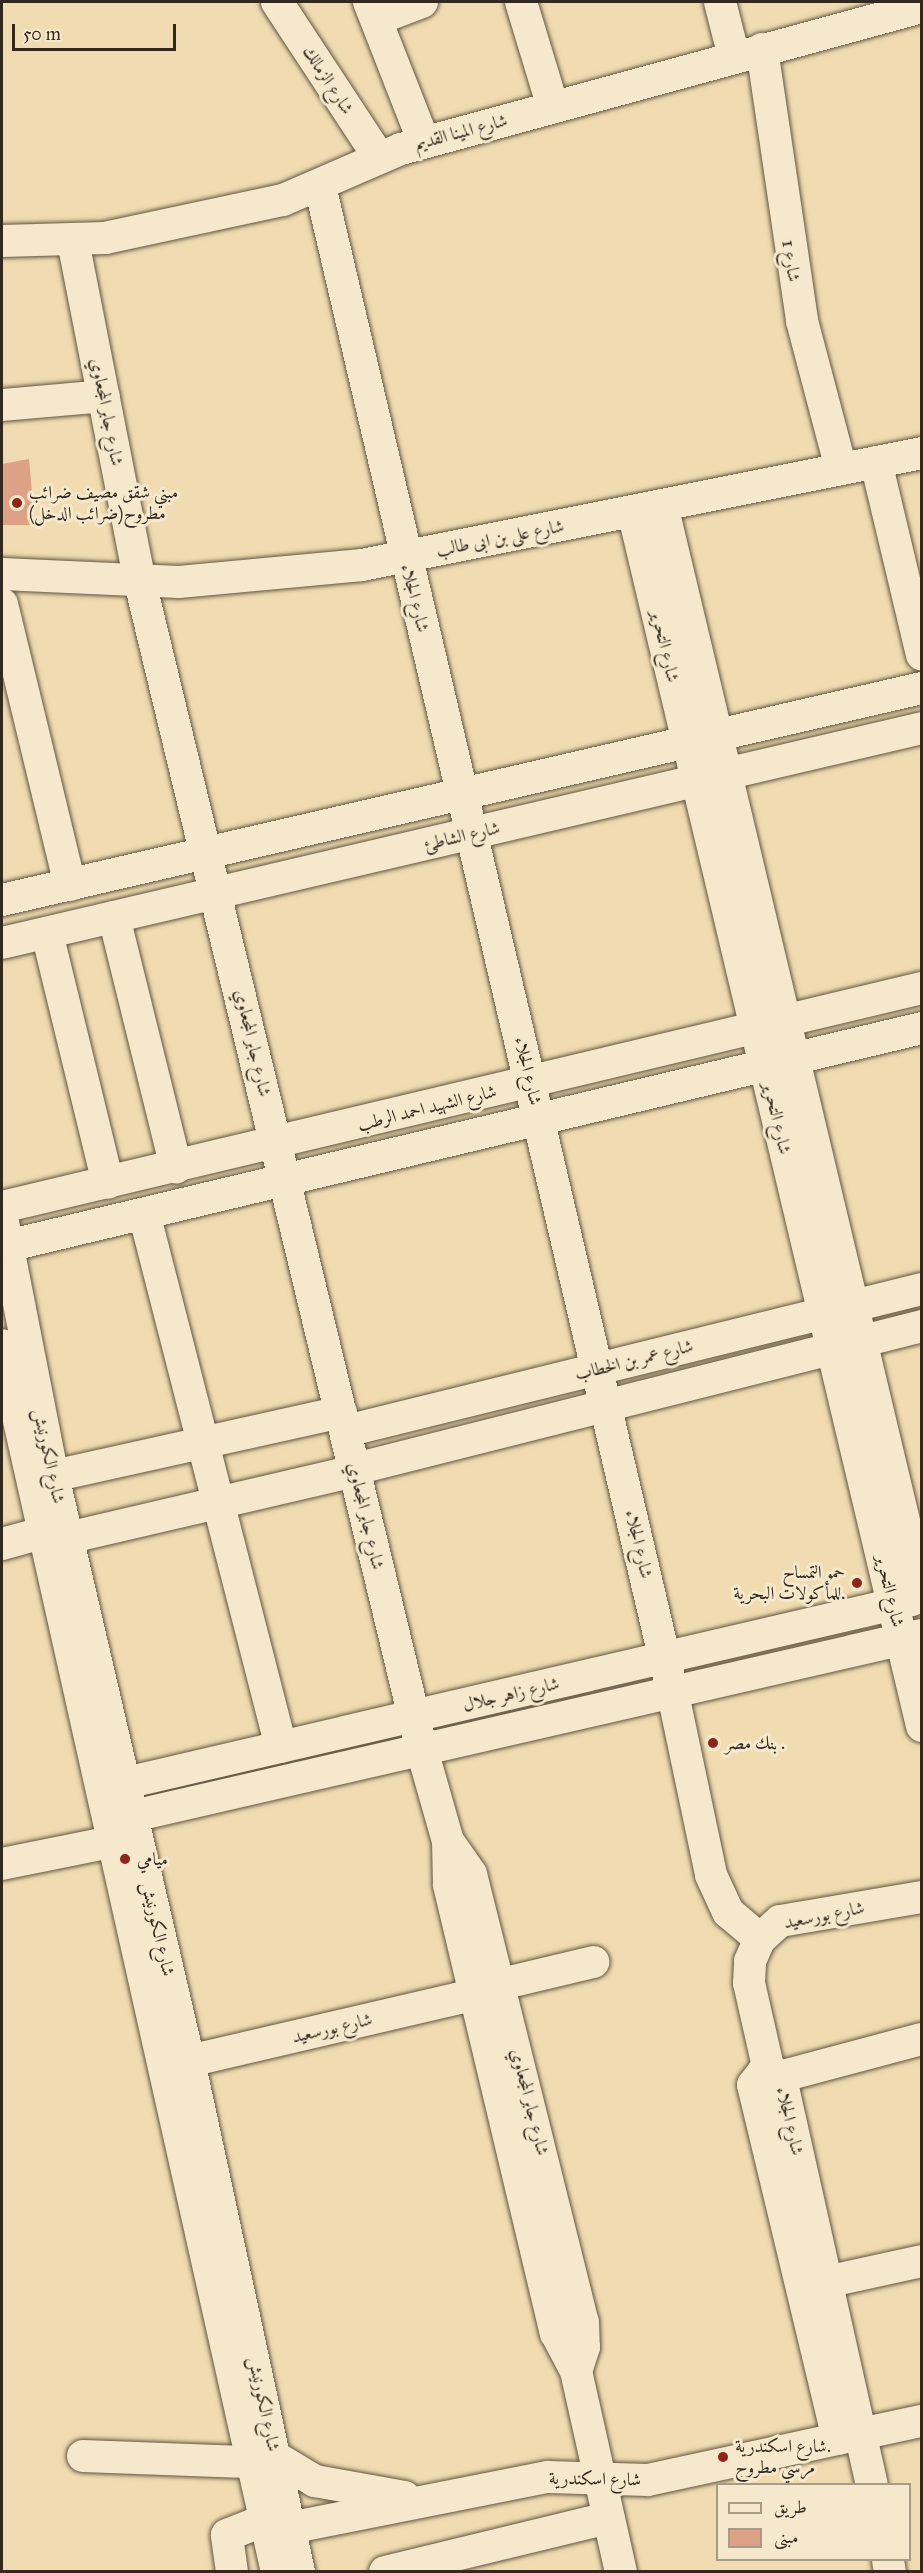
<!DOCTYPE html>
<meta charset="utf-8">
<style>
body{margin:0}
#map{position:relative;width:923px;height:2573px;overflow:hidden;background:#f0dcb0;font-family:"IM FELL Great Primer",Amiri,serif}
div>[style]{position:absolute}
.building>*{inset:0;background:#dda285}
.roads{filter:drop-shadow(0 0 2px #625542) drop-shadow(0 0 2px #625542)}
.minor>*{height:32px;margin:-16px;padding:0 16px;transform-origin:16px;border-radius:16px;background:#f5e8cc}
.dots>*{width:16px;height:16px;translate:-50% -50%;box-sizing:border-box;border:3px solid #f5e8cc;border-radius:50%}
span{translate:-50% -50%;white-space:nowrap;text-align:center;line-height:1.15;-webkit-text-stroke:6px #f5e8cc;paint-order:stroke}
.street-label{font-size:18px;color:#32281d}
.poi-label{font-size:18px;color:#32281d}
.left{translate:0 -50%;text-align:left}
.right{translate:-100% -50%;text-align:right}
.frame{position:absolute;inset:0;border:3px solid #32281d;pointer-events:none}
.legend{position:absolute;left:716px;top:2483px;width:195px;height:78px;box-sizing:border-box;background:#f5e8cc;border:2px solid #a79b86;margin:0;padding:8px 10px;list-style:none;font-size:18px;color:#32281d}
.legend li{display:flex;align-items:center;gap:12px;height:30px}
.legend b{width:30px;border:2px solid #a79b86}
.scale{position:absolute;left:12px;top:24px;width:164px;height:27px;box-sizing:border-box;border:3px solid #32281d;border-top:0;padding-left:8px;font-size:18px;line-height:21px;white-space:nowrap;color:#32281d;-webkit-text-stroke:4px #f5e8cc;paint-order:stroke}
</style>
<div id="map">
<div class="building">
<i style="clip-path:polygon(29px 459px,35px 525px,2px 525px,2px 464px)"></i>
</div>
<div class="roads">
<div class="minor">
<i style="left:277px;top:2px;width:186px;rotate:56.7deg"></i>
<i style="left:369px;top:2px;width:150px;rotate:68.6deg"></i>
<i style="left:521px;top:2px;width:110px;rotate:73.1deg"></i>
<i style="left:720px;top:2px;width:57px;rotate:75.7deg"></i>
<i style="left:377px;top:19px;width:48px;rotate:-20.7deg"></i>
<i style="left:762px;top:49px;width:275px;rotate:81.6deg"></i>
<i style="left:802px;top:321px;width:153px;rotate:75.2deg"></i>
<i style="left:320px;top:186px;width:1549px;rotate:76.83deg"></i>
<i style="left:673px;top:1694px;width:185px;rotate:78.1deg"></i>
<i style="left:711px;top:1875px;width:41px;rotate:65.3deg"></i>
<i style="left:728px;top:1912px;width:42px;rotate:40.2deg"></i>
<i style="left:2px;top:241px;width:103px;rotate:-1.7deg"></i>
<i style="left:105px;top:238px;width:182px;rotate:-12.1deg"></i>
<i style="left:283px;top:200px;width:129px;rotate:-23.4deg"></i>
<i style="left:401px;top:149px;width:540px;rotate:-15.25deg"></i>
<i style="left:73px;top:241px;width:348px;rotate:78.9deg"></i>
<i style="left:140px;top:582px;width:1202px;rotate:76.43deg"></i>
<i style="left:422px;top:1750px;width:95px;rotate:74.1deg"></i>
<i style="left:448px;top:1841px;width:44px;rotate:88.7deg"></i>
<i style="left:449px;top:1885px;width:461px;rotate:76.6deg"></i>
<i style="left:556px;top:2333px;width:43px;rotate:62.2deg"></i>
<i style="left:576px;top:2371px;width:206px;rotate:77.4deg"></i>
<i style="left:2px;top:405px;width:102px;rotate:-5deg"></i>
<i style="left:876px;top:462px;width:198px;rotate:76.6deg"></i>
<i style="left:662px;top:505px;width:1122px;rotate:76.6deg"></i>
<i style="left:633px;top:511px;width:1249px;rotate:76.62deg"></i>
<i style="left:2px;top:574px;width:177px;rotate:2.6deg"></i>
<i style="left:179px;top:582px;width:184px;rotate:-5.3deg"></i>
<i style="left:362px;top:565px;width:571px;rotate:-11.31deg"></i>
<i style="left:2px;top:604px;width:289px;rotate:76.4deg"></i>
<i style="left:2px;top:900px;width:944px;rotate:-12.98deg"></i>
<i style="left:114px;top:917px;width:258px;rotate:76.1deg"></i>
<i style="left:47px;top:933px;width:257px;rotate:76.3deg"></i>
<i style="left:2px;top:943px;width:945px;rotate:-13.15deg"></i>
<i style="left:2px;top:1207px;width:946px;rotate:-13.39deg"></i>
<i style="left:2px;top:1217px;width:264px;rotate:78.9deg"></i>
<i style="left:53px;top:1476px;width:601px;rotate:76.91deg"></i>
<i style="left:189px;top:2061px;width:523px;rotate:77.85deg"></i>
<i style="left:145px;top:1217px;width:547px;rotate:75.61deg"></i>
<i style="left:7px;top:1246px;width:941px;rotate:-13.4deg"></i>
<i style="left:2px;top:1345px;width:1257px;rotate:77.37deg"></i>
<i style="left:346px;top:1431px;width:593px;rotate:-13.85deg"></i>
<i style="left:355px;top:1469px;width:585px;rotate:-14.16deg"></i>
<i style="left:53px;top:1476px;width:295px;rotate:-12.5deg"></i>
<i style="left:67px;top:1538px;width:296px;rotate:-13.1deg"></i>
<i style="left:2px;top:1544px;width:41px;rotate:-15.4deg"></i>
<i style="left:104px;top:1788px;width:830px;rotate:-13.1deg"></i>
<i style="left:111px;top:1821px;width:831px;rotate:-12.93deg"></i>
<i style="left:448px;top:1841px;width:40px;rotate:55.1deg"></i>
<i style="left:471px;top:1874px;width:462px;rotate:76deg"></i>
<i style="left:583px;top:2322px;width:25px;rotate:88deg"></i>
<i style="left:584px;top:2347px;width:25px;rotate:108deg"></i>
<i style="left:2px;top:1864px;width:111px;rotate:-11.4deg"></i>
<i style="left:501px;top:1984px;width:95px;rotate:-13.4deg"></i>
<i style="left:189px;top:2061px;width:295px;rotate:-13.1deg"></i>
<i style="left:769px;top:2071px;width:90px;rotate:-102.8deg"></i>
<i style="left:749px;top:1983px;width:22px;rotate:-87deg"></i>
<i style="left:750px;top:1961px;width:24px;rotate:-66deg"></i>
<i style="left:760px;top:1939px;width:27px;rotate:-42deg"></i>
<i style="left:780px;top:1921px;width:144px;rotate:-9.6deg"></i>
<i style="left:779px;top:2077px;width:148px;rotate:-14.9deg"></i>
<i style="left:826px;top:2282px;width:98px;rotate:-12.3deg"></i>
<i style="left:838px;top:2439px;width:364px;rotate:-103.5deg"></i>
<i style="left:753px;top:2085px;width:16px;rotate:-52deg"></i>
<i style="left:763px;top:2072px;width:12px;rotate:5deg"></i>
<i style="left:775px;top:2073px;width:12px;rotate:55deg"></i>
<i style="left:782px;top:2083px;width:411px;rotate:77.4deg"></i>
<i style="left:83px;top:2456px;width:190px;rotate:2.1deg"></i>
<i style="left:275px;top:2457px;width:47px;rotate:31deg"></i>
<i style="left:315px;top:2481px;width:91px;rotate:10.1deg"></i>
<i style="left:269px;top:2532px;width:284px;rotate:-11.2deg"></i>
<i style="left:548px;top:2477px;width:100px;rotate:1.7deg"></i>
<i style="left:648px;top:2480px;width:280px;rotate:-12.2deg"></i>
<i style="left:888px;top:2560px;width:12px;rotate:81deg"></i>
<i style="left:232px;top:2572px;width:37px;rotate:-98deg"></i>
<i style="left:227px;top:2535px;width:41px;rotate:-21.5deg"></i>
<i style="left:385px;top:2572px;width:230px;rotate:-13.6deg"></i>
</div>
</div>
<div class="dots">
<i style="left:17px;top:503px;background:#8f2418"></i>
<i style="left:857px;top:1583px;background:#8f2418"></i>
<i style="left:713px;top:1743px;background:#8f2418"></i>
<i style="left:125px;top:1859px;background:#8f2418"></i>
<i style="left:723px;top:2457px;background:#8f2418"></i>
</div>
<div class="street-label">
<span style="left:328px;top:80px;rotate:57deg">شارع الزمالك</span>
<span style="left:461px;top:132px;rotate:-15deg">شارع المينا القديم</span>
<span style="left:791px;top:261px;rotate:81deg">شارع 1</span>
<span style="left:107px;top:412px;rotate:79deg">شارع جابر المجعاوي</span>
<span style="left:500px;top:538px;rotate:-11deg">شارع على بن ابى طالب</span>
<span style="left:415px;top:598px;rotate:76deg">شارع الجلاء</span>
<span style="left:665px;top:646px;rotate:77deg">شارع التحرير</span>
<span style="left:462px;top:836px;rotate:-13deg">شارع الشاطئ</span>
<span style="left:253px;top:1043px;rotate:77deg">شارع جابر المجعاوي</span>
<span style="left:528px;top:1071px;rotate:77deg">شارع الجلاء</span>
<span style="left:427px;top:1108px;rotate:-14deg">شارع الشهيد احمد الرطب</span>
<span style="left:777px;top:1118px;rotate:77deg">شارع التحرير</span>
<span style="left:634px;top:1360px;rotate:-14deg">شارع عمر بن الخطاب</span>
<span style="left:49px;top:1456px;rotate:78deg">شارع الكورنيش</span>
<span style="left:366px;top:1516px;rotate:77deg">شارع جابر المجعاوي</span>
<span style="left:639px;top:1544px;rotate:77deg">شارع الجلاء</span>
<span style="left:890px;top:1591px;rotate:77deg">شارع التحرير</span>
<span style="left:511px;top:1694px;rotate:-13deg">شارع زاهر جلال</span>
<span style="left:824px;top:1915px;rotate:-11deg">شارع بورسعيد</span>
<span style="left:158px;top:1929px;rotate:77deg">شارع الكورنيش</span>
<span style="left:332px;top:2028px;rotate:-13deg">شارع بورسعيد</span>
<span style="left:530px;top:2102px;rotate:76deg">شارع جابر المجعاوي</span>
<span style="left:790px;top:2121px;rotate:77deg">شارع الجلاء</span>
<span style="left:264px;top:2404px;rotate:78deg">شارع الكورنيش</span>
<span style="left:595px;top:2479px;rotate:1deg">شارع اسكندرية</span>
</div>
<div class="poi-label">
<span class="left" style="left:29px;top:503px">مبني شقق مصيف ضرائب<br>مطروح(ضرائب الدخل)</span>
<span class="right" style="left:845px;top:1583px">حمو التمساح<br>للمأكولات البحرية.</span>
<span class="left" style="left:725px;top:1743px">بنك مصر .</span>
<span class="left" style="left:137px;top:1859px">ميامي</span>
<span class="left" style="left:735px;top:2457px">شارع اسكندرية.<br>مرسي مطروح</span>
</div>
<div class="frame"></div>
<ul class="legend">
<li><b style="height:8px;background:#f5e8cc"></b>طريق</li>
<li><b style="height:16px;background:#dda285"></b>مبنى</li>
</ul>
<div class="scale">50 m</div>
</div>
